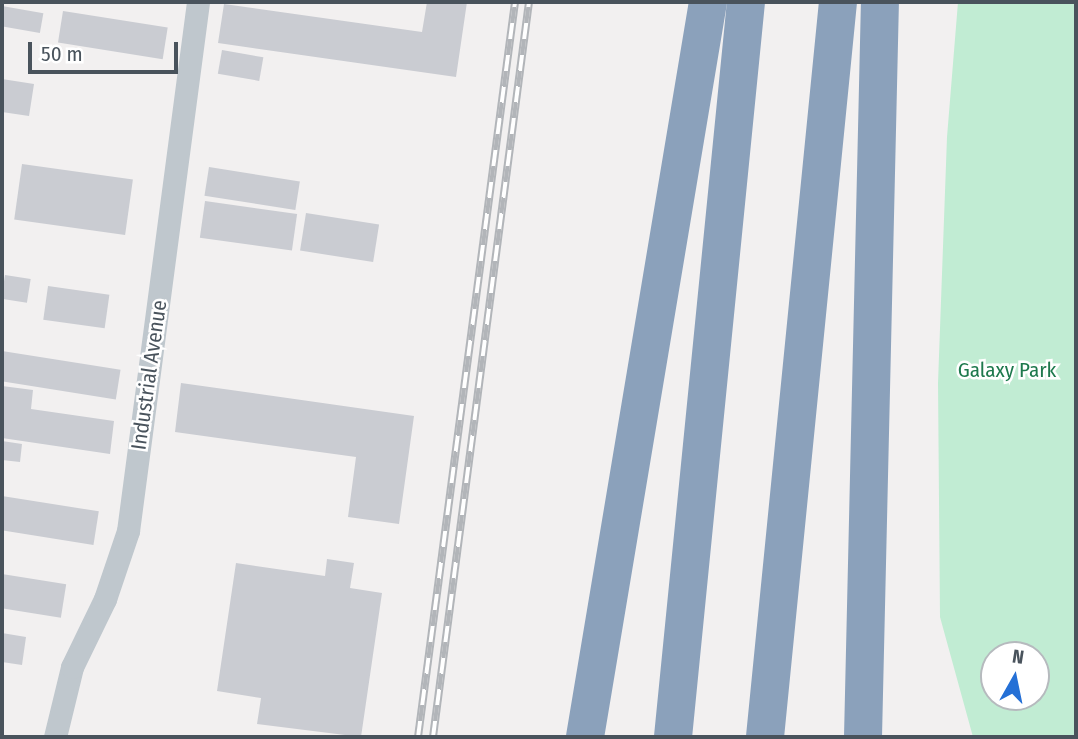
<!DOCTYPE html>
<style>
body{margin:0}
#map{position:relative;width:1078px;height:739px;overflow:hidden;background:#f2f0f0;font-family:"Fira Sans Condensed",sans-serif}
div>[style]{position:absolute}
.green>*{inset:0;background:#c1ecd3}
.building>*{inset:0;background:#caccd2;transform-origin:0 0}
.street>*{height:23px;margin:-11.5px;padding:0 11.5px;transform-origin:11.5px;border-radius:11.5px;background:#bfc7cd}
.highway>*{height:38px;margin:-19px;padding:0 19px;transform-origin:19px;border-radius:19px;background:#8ba1bb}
.rail>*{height:8px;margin-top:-4px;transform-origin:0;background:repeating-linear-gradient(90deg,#fff 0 16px,#b2b5b9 0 32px);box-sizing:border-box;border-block:2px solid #b2b5b9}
span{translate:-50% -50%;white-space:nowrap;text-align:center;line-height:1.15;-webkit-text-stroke:5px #fff;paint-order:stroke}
.park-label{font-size:21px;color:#1e794d}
.street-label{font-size:21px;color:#49535c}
.frame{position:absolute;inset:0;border:4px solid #49535c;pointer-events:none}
.north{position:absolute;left:980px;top:641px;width:70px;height:70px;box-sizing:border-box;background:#fff;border:2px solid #b6babe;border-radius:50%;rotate:9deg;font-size:19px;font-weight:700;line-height:28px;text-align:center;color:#49535c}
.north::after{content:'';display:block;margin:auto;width:24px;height:32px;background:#2570d6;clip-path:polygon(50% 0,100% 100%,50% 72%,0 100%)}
.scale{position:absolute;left:28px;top:42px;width:150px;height:32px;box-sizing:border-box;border:4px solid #49535c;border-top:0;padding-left:9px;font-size:21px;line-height:24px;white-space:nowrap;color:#49535c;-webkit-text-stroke:5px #fff;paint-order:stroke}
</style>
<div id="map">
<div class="green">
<i style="clip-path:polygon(evenodd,958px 2px,1076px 2px,1076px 737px,973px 737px,940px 617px,938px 383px,947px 137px,958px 2px,994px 655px,1036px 655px,1036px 697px,994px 697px,994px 655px)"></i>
</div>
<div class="building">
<i style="clip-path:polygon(427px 2px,467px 2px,456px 77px,218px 43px,224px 4px,422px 32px)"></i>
<i style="left:2px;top:6px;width:42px;height:20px;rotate:10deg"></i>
<i style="left:63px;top:11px;width:106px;height:32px;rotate:9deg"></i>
<i style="left:222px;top:50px;width:42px;height:24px;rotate:10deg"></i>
<i style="clip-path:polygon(2px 79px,34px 84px,29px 116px,2px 112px)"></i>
<i style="left:22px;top:164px;width:112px;height:56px;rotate:8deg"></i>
<i style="left:209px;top:167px;width:92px;height:29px;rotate:9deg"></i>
<i style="left:205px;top:201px;width:93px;height:37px;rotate:8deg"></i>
<i style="left:306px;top:213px;width:74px;height:38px;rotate:9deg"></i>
<i style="left:5px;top:275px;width:26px;height:24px;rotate:9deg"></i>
<i style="left:48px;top:286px;width:62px;height:34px;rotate:8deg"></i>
<i style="left:2px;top:351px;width:120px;height:30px;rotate:9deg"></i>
<i style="clip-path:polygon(181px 383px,414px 416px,399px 524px,348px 517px,356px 457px,175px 432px)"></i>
<i style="clip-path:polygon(2px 386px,33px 390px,31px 409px,114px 421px,110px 454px,2px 438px)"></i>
<i style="clip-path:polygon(2px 441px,22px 444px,20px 462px,2px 460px)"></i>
<i style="left:2px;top:496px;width:98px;height:34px;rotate:9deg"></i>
<i style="clip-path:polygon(327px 559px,354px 563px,350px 588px,382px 593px,361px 737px,257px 724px,261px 698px,217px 691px,236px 563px,325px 576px)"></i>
<i style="left:2px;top:574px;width:65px;height:34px;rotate:9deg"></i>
<i style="clip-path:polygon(2px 633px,26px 637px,22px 665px,2px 662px)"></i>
</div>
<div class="street">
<i style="left:55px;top:737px;width:72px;rotate:-76.3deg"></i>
<i style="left:72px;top:667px;width:76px;rotate:-64.1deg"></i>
<i style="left:105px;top:599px;width:72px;rotate:-71.3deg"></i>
<i style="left:128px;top:531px;width:534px;rotate:-82.46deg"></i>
</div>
<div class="highway">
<i style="left:585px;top:737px;width:745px;rotate:-80.5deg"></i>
<i style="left:673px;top:737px;width:739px;rotate:-84.33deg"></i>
<i style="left:765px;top:737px;width:739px;rotate:-84.33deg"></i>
<i style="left:863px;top:737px;width:735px;rotate:-88.68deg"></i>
</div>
<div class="rail">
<i style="left:418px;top:737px;width:741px;rotate:-82.48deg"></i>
<i style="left:433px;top:737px;width:741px;rotate:-82.56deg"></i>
</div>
<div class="park-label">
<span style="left:1007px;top:370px">Galaxy Park</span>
</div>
<div class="street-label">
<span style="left:149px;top:375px;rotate:-82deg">Industrial Avenue</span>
</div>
<div class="frame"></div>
<div class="north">N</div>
<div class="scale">50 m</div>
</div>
